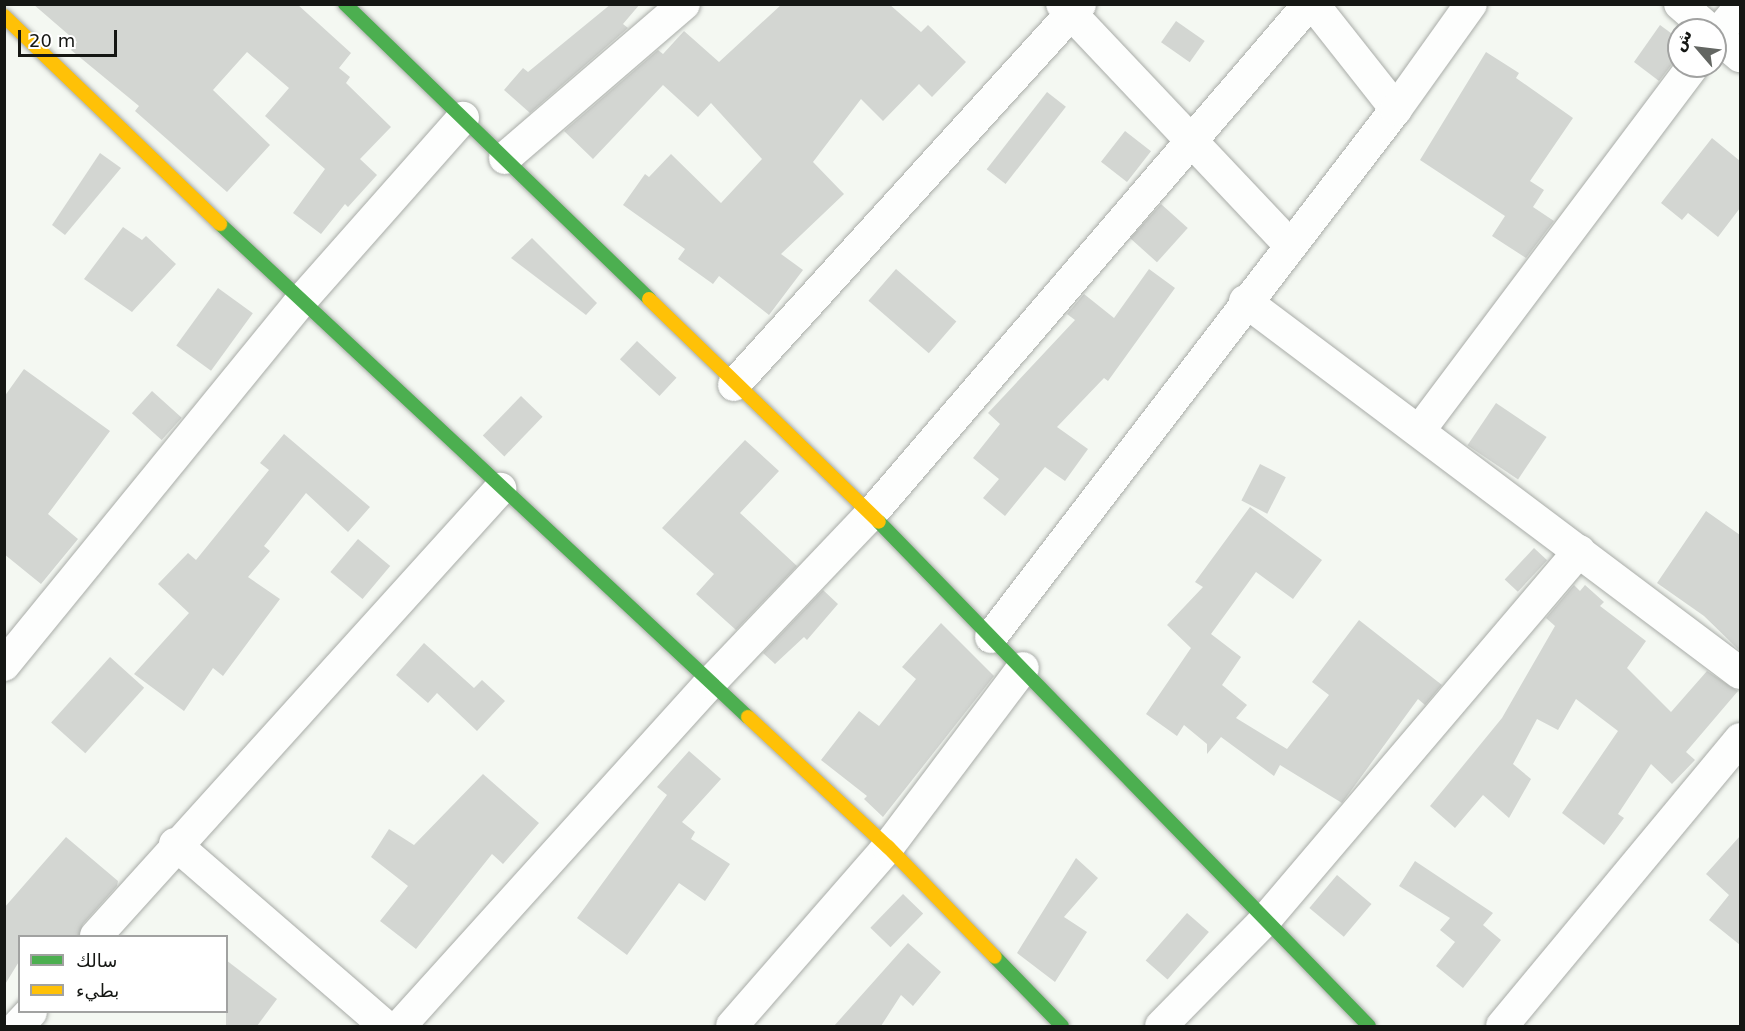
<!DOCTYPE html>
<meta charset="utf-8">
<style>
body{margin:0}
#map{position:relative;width:1745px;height:1031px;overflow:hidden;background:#f4f8f2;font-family:"DejaVu Sans",Vazirmatn,sans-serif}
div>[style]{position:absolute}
.building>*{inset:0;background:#d3d6d2;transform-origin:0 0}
.roads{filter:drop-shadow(0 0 2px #a9aca8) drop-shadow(0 0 2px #a9aca8)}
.street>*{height:32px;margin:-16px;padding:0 16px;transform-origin:16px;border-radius:16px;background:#fdfefd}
.fast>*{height:14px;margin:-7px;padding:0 7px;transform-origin:7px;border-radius:7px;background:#4caf50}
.slow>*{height:14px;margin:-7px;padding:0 7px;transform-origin:7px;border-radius:7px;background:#ffc107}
span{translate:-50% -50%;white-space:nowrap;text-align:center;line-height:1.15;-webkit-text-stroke:4.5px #fff;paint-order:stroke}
.frame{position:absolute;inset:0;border:6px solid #151714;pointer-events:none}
.legend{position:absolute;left:18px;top:935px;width:210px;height:78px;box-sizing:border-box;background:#fff;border:2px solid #a1a2a1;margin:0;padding:8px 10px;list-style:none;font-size:18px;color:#151714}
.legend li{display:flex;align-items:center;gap:12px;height:30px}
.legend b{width:30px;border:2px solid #a1a2a1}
.north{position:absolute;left:1667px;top:18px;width:60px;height:60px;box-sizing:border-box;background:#fff;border:2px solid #a1a2a1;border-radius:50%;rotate:298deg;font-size:16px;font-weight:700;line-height:24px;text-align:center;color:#151714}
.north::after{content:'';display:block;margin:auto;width:21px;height:27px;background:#636662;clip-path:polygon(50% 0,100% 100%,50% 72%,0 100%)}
.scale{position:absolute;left:18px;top:30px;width:99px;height:27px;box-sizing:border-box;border:3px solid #151714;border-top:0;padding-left:8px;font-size:18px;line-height:21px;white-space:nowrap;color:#151714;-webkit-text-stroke:4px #fff;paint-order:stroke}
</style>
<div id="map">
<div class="building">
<i style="clip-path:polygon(33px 4px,297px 4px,351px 53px,339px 68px,350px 77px,346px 83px,391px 127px,360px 159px,377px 175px,348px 207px,345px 204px,321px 234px,293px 213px,325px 169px,265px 116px,289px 88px,247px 52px,213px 90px,270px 145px,227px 192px,135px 111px,139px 106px,71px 50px,77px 42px)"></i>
<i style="clip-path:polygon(611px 4px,640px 4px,623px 24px,628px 28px,530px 113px,504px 90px,523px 68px,528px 72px)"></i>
<i style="clip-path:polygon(782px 4px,889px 4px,921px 32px,928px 25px,966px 62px,932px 97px,919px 84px,883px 121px,861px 99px,813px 162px,844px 194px,781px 254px,803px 270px,769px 315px,719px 276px,713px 284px,678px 259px,685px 249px,623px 205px,645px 174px,649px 177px,671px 154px,721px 203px,762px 159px,711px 103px,698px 117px,663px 85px,593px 159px,564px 131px,658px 50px,663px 54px,684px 31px,719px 62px)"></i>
<i style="left:1176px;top:21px;width:35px;height:26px;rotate:35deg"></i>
<i style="clip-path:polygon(1660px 25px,1679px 39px,1679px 55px,1659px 81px,1634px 62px)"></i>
<i style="clip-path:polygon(1486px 52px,1519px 73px,1516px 78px,1573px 118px,1530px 181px,1544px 190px,1533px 207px,1554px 221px,1526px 258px,1492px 236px,1505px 216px,1420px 160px)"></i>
<i style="left:1047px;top:92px;width:24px;height:98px;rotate:38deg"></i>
<i style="left:1125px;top:131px;width:33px;height:39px;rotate:38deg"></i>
<i style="clip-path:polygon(1712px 138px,1740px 161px,1740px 208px,1718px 237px,1688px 213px,1682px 220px,1661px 203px)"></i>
<i style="clip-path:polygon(100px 153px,121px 168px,65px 235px,52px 225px)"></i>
<i style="left:1161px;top:204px;width:36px;height:46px;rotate:42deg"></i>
<i style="clip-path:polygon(123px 227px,142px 240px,146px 236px,176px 264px,132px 312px,84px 279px)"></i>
<i style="clip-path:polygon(532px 238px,597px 303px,586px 315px,511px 258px)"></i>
<i style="left:896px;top:269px;width:80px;height:42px;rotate:41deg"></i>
<i style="clip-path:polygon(1149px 269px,1175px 288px,1108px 381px,1104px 378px,1057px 427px,1088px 449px,1065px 481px,1045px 467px,1005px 516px,983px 498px,999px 479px,973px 458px,1000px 424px,988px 413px,1075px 320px,1067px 314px,1084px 294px,1114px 318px)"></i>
<i style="left:218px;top:288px;width:43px;height:71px;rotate:36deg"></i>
<i style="left:637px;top:341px;width:54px;height:25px;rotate:43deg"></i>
<i style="clip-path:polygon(24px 369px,110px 431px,48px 514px,78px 539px,41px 584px,4px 554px,4px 397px)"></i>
<i style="left:152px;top:391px;width:40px;height:30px;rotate:42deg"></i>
<i style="left:521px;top:396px;width:30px;height:55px;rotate:44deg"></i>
<i style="left:1496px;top:403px;width:61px;height:51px;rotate:34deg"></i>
<i style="clip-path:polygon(284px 434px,370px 507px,348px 532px,306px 493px,264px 546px,270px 551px,248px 577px,280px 599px,223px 676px,213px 668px,184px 711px,134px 674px,189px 613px,158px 584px,188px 553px,196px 560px,269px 470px,260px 463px)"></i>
<i style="clip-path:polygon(745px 440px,779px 471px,740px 513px,797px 566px,736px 630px,696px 594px,714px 574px,662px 528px)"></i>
<i style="left:1260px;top:464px;width:29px;height:41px;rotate:27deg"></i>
<i style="clip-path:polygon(1250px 507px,1322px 560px,1293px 599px,1256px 572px,1211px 634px,1241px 657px,1222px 685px,1247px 705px,1236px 718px,1287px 749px,1329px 695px,1312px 682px,1359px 620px,1442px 685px,1425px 705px,1418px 699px,1342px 803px,1280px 765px,1274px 776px,1221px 737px,1207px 754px,1207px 744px,1184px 725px,1177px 736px,1146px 714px,1191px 648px,1167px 625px,1203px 587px,1195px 582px)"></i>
<i style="clip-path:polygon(1706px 511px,1740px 535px,1740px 651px,1704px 616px,1657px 583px)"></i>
<i style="left:358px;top:539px;width:42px;height:43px;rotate:40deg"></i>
<i style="left:1534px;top:548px;width:18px;height:43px;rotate:43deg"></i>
<i style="clip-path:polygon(1574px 585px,1580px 591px,1585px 585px,1604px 602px,1600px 606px,1646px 641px,1627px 668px,1671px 712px,1707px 671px,1738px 691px,1686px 752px,1695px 760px,1672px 784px,1651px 764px,1618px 814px,1624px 818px,1604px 845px,1562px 813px,1618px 731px,1576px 699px,1558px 730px,1537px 719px,1513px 764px,1531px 779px,1509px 818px,1483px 795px,1455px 828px,1430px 806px,1502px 718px,1555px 626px,1546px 618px)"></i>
<i style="clip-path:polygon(823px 590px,838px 604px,807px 640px,804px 637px,775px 664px,763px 653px)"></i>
<i style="clip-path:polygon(941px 623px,994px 676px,883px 817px,864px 799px,867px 796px,821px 760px,859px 711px,879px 726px,916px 679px,902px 667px)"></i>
<i style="clip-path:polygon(424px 643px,474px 688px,482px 680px,505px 701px,477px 731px,437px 693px,428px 703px,396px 675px)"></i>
<i style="left:110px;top:657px;width:46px;height:88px;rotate:42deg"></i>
<i style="clip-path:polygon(689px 751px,721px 779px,682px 822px,695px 832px,691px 839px,730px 864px,705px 901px,679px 883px,627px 955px,577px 918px,667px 795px,657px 787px)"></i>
<i style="clip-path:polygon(483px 774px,539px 823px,503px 864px,492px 854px,416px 949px,380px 921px,408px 886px,371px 857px,389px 829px,414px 845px)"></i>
<i style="clip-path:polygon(1740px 836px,1740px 945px,1709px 920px,1729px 895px,1706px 874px)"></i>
<i style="clip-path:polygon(66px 837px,118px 881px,117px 886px,83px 924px,79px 936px,20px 936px,20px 960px,4px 986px,4px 908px)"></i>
<i style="clip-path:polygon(1076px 858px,1098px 878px,1064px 917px,1087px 932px,1055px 982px,1017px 953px)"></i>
<i style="clip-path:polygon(1415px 861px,1493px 913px,1483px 925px,1501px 940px,1463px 988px,1436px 966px,1455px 942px,1440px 930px,1450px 918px,1399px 886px)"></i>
<i style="left:1337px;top:875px;width:45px;height:43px;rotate:40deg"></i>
<i style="left:903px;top:894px;width:28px;height:47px;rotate:44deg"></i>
<i style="left:1187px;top:913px;width:29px;height:63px;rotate:41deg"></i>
<i style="clip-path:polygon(908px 943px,941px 972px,913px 1006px,901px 995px,881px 1026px,834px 1026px)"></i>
<i style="clip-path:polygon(226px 960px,277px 999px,257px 1026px,226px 1026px)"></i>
</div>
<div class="roads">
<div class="street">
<i style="left:1062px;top:4px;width:330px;rotate:46.6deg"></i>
<i style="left:1313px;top:4px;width:134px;rotate:51.7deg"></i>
<i style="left:1680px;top:4px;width:40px;rotate:41deg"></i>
<i style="left:1715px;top:35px;width:33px;rotate:40deg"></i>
<i style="left:1715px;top:37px;width:39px;rotate:-50deg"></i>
<i style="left:505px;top:158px;width:236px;rotate:-40.7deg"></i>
<i style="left:1245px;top:301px;width:619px;rotate:36.93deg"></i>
<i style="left:734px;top:385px;width:515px;rotate:-47.76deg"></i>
<i style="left:1419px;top:431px;width:456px;rotate:-53.1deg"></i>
<i style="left:991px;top:637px;width:665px;rotate:-52.51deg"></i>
<i style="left:1396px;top:109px;width:129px;rotate:-54.5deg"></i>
<i style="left:4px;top:665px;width:468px;rotate:-50.8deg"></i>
<i style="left:300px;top:302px;width:246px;rotate:-48.5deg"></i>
<i style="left:175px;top:844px;width:278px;rotate:40.9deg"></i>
<i style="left:96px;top:936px;width:603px;rotate:-47.89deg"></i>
<i style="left:18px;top:1026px;width:19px;rotate:-47deg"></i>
<i style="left:400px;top:1026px;width:464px;rotate:-47.9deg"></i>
<i style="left:711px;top:682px;width:232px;rotate:-46.4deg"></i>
<i style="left:871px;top:514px;width:672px;rotate:-49.34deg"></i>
<i style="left:732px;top:1026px;width:237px;rotate:-48.9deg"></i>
<i style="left:888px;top:847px;width:224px;rotate:-53deg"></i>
<i style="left:1161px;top:1026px;width:151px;rotate:-45.5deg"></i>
<i style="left:1267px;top:918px;width:482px;rotate:-49.6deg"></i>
<i style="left:1502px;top:1026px;width:373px;rotate:-50.3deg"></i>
</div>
<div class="fast">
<i style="left:345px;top:4px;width:424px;rotate:44.1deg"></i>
<i style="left:220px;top:224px;width:722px;rotate:43.04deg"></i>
<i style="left:879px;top:522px;width:703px;rotate:45.81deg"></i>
<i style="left:995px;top:957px;width:96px;rotate:45.8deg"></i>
</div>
<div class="slow">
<i style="left:4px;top:16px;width:300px;rotate:43.9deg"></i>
<i style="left:649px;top:299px;width:320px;rotate:44.1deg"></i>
<i style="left:748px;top:717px;width:191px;rotate:42.9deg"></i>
<i style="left:888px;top:847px;width:153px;rotate:45.8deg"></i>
</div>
</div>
<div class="frame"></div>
<ul class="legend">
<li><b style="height:8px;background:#4caf50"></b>سالك</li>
<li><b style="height:8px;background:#ffc107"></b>بطيء</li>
</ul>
<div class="north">ش</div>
<div class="scale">20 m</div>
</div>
